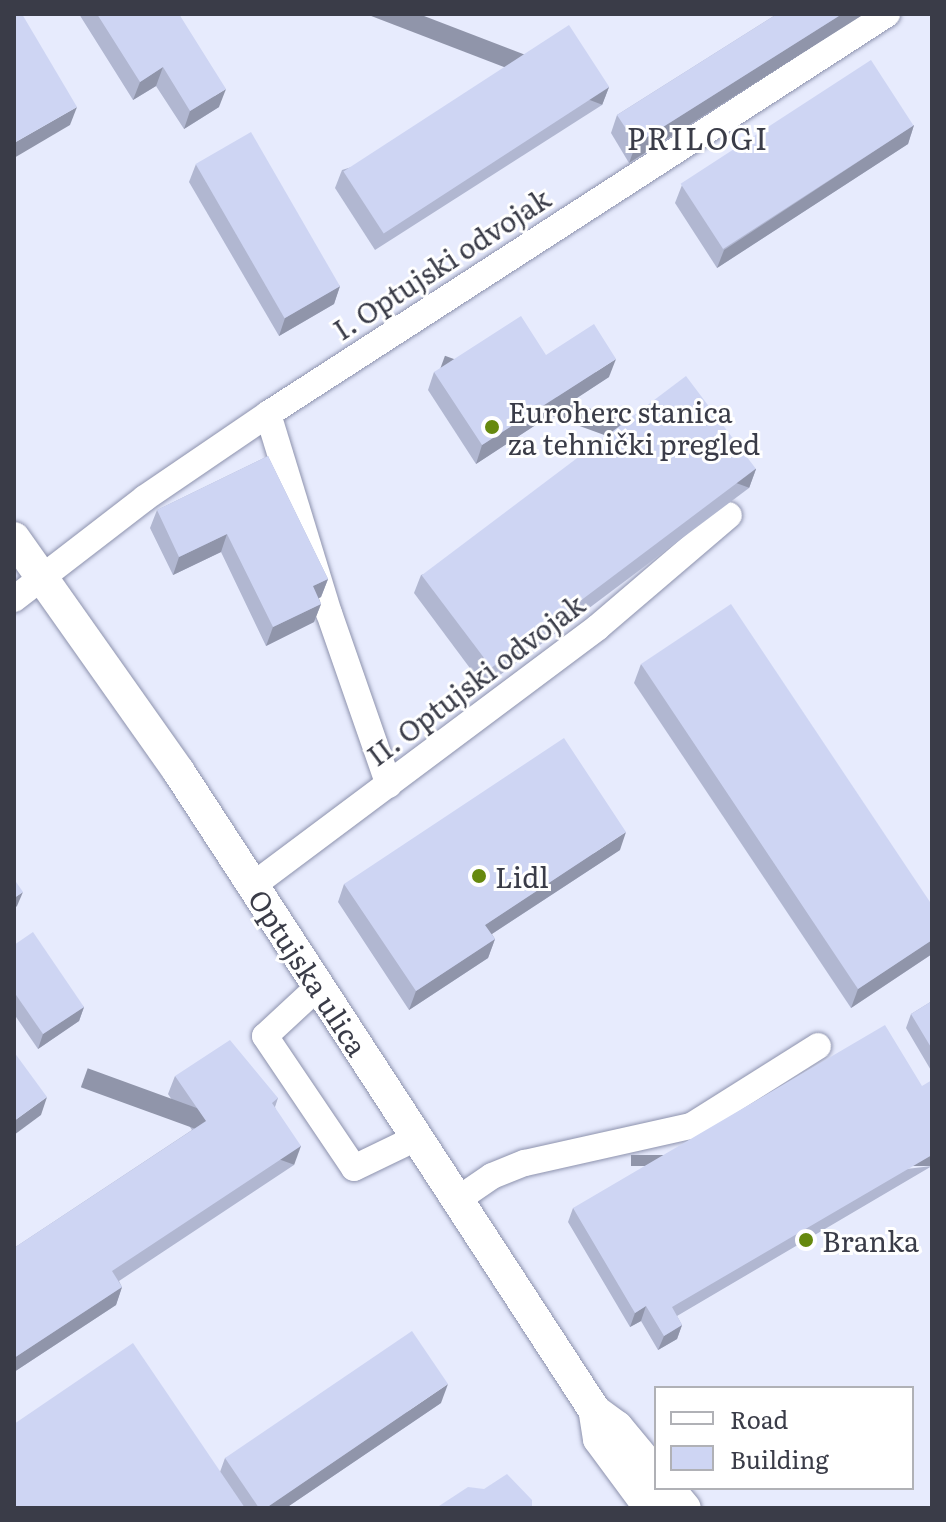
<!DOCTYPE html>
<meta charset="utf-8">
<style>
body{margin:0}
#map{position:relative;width:946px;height:1522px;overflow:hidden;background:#e7ebfd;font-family:Literata,serif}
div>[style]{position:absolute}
.roads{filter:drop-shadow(0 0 2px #8d92ad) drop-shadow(0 0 2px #8d92ad)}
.minor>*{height:26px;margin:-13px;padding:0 13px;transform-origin:13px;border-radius:13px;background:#fff}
.major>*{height:32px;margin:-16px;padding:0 16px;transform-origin:16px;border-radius:16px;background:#fff}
.wall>*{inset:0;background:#b1b7d1}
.shaded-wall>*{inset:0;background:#9095aa;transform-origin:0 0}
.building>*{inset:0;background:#ced5f3;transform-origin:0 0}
.dots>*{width:22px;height:22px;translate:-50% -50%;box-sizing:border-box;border:4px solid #fff;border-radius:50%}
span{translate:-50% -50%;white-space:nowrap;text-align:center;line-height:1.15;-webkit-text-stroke:6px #fff;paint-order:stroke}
.street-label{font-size:28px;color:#3a3c48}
.poi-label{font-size:28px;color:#3a3c48}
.left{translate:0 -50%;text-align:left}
.neighbourhood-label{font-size:30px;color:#3a3c48;letter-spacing:2px}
.frame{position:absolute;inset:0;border:16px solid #3a3c48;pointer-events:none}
.legend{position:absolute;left:654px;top:1386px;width:260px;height:104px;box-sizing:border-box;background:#fff;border:2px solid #b0b1b6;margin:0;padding:10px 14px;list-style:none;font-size:24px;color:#3a3c48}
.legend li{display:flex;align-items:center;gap:16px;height:40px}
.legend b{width:40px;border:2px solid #b0b1b6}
</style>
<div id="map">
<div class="roads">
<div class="minor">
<i style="left:268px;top:414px;width:208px;rotate:73deg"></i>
<i style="left:329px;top:613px;width:182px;rotate:70.8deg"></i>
<i style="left:14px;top:599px;width:165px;rotate:-37.6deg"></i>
<i style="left:145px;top:498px;width:149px;rotate:-34.3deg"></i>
<i style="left:268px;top:414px;width:737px;rotate:-32.87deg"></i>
<i style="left:252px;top:886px;width:432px;rotate:-36.8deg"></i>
<i style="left:598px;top:627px;width:172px;rotate:-40.5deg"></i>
<i style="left:318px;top:987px;width:72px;rotate:137.2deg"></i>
<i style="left:265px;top:1036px;width:159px;rotate:56deg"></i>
<i style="left:354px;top:1168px;width:69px;rotate:-25.8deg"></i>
<i style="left:457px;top:1200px;width:42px;rotate:-34.4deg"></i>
<i style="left:492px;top:1176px;width:35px;rotate:-22deg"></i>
<i style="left:525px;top:1163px;width:170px;rotate:-12.6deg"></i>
<i style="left:691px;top:1126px;width:150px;rotate:-32.2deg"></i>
</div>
<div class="major">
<i style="left:14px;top:538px;width:286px;rotate:54.8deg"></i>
<i style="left:179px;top:772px;width:762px;rotate:56.94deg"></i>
<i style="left:595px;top:1411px;width:27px;rotate:36deg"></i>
<i style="left:617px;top:1427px;width:61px;rotate:50.3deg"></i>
<i style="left:595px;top:1414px;width:25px;rotate:81deg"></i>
<i style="left:599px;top:1439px;width:86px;rotate:53.5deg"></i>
<i style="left:668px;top:1488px;width:26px;rotate:50deg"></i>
</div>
</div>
<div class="wall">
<i style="clip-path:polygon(79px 14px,179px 14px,219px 107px,184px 129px,156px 86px,133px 100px)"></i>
<i style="clip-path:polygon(777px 14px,864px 14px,629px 163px,611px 133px,617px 115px)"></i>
<i style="clip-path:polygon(609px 87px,602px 105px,375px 250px,335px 188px,342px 170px)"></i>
<i style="clip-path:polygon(914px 125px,908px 144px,717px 268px,675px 203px,682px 185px)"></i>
<i style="clip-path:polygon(196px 164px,340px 286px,334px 304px,279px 336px,189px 182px)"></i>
<i style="clip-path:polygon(546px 355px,609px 377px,476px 464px,428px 390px,434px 372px)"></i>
<i style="clip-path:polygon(268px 456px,328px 579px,321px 597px,319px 598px,321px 604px,314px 622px,266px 646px,221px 552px,173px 575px,150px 528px,157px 510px)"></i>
<i style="clip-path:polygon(756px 469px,749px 488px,484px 687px,414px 593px,421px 575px)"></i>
<i style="clip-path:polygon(641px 664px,932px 905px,932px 954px,851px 1008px,634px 683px)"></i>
<i style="clip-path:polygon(620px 850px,492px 934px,495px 939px,488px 958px,409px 1010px,338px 902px,344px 884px)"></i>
<i style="clip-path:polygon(14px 945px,84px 1007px,79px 1021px,38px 1049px,14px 1014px)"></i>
<i style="clip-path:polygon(932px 1001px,932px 1072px,906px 1028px,911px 1014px)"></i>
<i style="clip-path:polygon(175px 1076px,278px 1098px,275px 1107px,294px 1165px,119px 1281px,122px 1287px,116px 1305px,14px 1372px,14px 1248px,192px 1130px,168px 1094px)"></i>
<i style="clip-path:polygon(932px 1166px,677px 1316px,682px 1325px,677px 1339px,658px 1350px,641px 1321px,630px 1327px,568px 1222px,573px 1208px)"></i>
<i style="clip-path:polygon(441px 1403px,286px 1508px,14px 1508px,220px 1472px,225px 1458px)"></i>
</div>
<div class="shaded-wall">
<i style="clip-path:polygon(842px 14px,864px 14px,629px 163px,636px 144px)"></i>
<i style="clip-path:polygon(163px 67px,156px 86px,133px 100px,140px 82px)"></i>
<i style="left:609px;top:87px;width:19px;height:269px;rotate:111deg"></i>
<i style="clip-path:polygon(226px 89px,219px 107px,184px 129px,190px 111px)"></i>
<i style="clip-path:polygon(77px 107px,70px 125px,14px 158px,14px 143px)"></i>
<i style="clip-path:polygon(914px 125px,908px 144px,717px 268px,724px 250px)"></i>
<i style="clip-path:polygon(340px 286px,334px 304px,279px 336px,285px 318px)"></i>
<i style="clip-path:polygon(616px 359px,609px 377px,476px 464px,482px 445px)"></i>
<i style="left:756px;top:469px;width:20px;height:331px;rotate:110deg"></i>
<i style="clip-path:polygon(227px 534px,221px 552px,173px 575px,179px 557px)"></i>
<i style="clip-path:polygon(328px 579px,321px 597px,306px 605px,313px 586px)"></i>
<i style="clip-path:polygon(321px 604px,314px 622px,266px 646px,273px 627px)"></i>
<i style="clip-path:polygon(626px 832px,620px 850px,478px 943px,485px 925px)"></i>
<i style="clip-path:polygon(23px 892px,17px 906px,14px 909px,14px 898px)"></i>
<i style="clip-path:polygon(495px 939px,488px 958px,409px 1010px,416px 991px)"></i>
<i style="clip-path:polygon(932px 940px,932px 954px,851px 1008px,858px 989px)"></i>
<i style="clip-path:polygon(84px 1007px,79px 1021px,38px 1049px,43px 1034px)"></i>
<i style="clip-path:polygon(47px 1097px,41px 1115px,14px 1135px,14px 1121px)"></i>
<i style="left:301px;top:1146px;width:20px;height:227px;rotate:110deg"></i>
<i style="left:932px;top:1155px;width:11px;height:301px;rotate:90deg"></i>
<i style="clip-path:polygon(122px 1287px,116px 1305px,14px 1372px,14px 1358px)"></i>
<i style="clip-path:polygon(646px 1306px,641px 1321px,630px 1327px,635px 1313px)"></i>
<i style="clip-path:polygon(682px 1325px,677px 1339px,658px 1350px,664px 1336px)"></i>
<i style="clip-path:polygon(448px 1384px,441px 1403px,286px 1508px,266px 1508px)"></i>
</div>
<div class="building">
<i style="clip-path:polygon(14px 14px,22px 14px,77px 107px,14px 143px)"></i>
<i style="clip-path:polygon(97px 14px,179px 14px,226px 89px,190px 111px,163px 67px,140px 82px)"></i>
<i style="clip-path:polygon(777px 14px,842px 14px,636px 144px,617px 115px)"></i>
<i style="left:569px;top:25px;width:74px;height:269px;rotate:57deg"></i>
<i style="left:871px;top:60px;width:78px;height:227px;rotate:57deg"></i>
<i style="left:251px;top:132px;width:178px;height:64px;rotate:60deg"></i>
<i style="clip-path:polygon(521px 316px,546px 355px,594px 324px,616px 359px,482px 445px,434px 372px)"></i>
<i style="left:686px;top:376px;width:116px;height:331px;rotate:53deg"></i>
<i style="clip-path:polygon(268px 456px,328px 579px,313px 586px,321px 604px,273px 627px,227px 534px,179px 557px,157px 510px)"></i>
<i style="clip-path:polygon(731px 604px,932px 905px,932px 940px,858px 989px,641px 664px)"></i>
<i style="clip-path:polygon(564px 738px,626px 832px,485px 925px,495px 939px,416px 991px,344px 884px)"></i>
<i style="clip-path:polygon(14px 879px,23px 892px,14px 898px)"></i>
<i style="clip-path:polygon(33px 932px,84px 1007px,43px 1034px,14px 992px,14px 945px)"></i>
<i style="clip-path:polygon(932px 1001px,932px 1049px,911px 1014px)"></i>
<i style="clip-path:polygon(885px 1025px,922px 1086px,932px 1080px,932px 1155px,672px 1307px,682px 1325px,664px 1336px,646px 1306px,635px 1313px,573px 1208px)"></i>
<i style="clip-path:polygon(230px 1040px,278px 1098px,272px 1103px,301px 1146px,112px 1271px,122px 1287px,14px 1358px,14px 1248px,206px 1121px,175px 1076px)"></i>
<i style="clip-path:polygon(14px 1052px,47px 1097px,14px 1121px)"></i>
<i style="clip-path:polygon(412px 1331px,448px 1384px,266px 1508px,259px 1508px,225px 1458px)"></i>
<i style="clip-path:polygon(133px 1343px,245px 1508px,14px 1508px,14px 1424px)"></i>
<i style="clip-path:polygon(507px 1474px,532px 1500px,532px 1508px,436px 1508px,468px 1487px,484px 1489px)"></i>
</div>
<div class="dots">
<i style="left:492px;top:427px;background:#66890e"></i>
<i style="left:479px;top:876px;background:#66890e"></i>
<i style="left:806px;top:1240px;background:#66890e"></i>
</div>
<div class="street-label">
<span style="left:441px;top:263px;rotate:-33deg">I. Optujski odvojak</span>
<span style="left:475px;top:679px;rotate:-37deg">II. Optujski odvojak</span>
<span style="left:309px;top:972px;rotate:57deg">Optujska ulica</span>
</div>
<div class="poi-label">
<span class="left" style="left:508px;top:427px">Euroherc stanica<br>za tehnički pregled</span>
<span class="left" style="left:495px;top:876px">Lidl</span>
<span class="left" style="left:822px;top:1240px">Branka</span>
</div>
<div class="neighbourhood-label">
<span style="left:698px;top:137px">PRILOGI</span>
</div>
<div class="frame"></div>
<ul class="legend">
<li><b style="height:10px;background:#fff"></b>Road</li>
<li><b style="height:22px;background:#ced5f3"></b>Building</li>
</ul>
</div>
